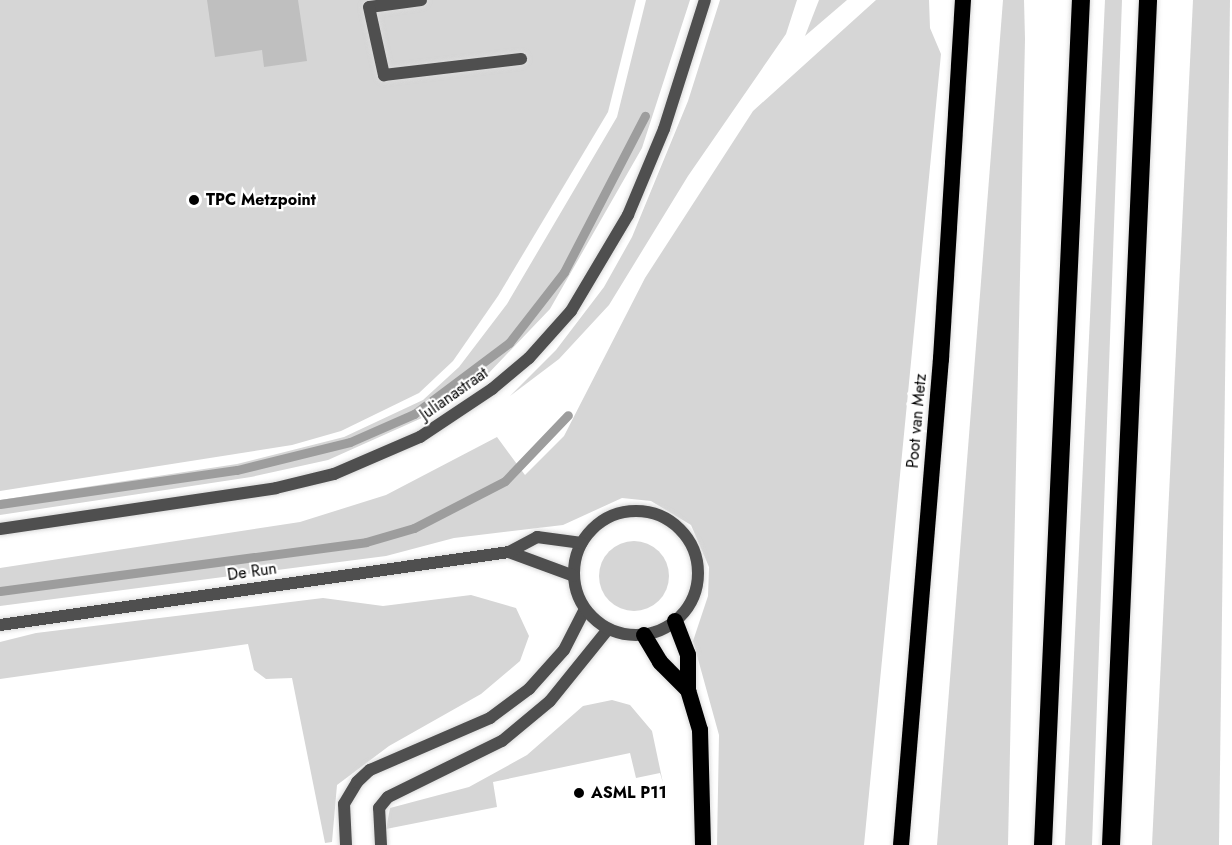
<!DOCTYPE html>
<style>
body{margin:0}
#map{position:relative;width:1232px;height:845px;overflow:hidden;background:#fff;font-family:Jost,sans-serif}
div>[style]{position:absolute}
.green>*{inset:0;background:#d6d6d6}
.round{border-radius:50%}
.stream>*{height:9px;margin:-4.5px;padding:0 4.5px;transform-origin:4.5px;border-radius:4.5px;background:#9d9d9d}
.building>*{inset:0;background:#bfbfbf}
.roads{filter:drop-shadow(0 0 2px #dbdbdb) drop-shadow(0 0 2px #dbdbdb)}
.service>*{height:12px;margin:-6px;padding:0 6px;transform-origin:6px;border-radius:6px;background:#4f4f4f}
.tertiary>*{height:12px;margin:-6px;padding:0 6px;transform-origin:6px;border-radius:6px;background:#4f4f4f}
.tertiary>.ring{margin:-6px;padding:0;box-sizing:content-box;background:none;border:12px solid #4f4f4f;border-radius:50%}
.trunk>*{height:16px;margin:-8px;padding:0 8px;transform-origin:8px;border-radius:8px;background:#000}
.motorway>*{height:18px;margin:-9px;padding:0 9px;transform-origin:9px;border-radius:9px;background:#000}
.dots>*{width:16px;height:16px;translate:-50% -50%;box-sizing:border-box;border:3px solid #fff;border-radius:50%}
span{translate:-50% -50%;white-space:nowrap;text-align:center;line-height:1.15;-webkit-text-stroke:4.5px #fff;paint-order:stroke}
.poi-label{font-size:16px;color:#000;font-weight:700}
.left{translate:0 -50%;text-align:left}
.street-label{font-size:16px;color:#000}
</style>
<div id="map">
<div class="green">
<i style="clip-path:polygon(0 0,636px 0,608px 112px,498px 296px,453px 361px,419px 393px,341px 431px,292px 445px,0 491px)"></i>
<i style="clip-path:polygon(646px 0,690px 0,642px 148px,550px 309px,485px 377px,442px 409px,328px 460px,251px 477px,0 515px,0 500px,237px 464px,344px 437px,423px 400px,459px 367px,507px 304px,617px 117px)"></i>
<i style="clip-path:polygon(720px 0,797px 0,786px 34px,688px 176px,609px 305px,559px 359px,510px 396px,556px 350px,604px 287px,632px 237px,688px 101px)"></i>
<i style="clip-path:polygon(819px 0,847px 0,805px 36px)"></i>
<i style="clip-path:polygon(876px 0,929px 0,930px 28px,941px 54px,864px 845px,717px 845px,719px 735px,693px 641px,708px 596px,709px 567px,691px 525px,651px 501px,622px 498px,563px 525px,454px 538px,386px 556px,0 606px,0 568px,300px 522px,386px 495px,497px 437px,525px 475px,564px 436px,645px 278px,753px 111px)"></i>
<i style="clip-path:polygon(1003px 0,1024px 0,1025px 39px,1008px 845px,937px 845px)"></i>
<i style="clip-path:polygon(1105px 0,1122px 0,1092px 845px,1065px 845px)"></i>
<i style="clip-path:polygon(1193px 0,1230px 0,1219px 845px,1152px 845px)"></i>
<i class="round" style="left:599px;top:541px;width:70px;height:70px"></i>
<i style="clip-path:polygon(471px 595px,516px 608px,529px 636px,520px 661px,481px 694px,389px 746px,337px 785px,332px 842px,325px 843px,292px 678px,266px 679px,254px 670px,248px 644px,0 679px,0 642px,36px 633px,323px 598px,383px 606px)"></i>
<i style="clip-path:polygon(612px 700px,630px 705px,652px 731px,663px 783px,660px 773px,636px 778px,630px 753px,493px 782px,497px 807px,386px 829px,390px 808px,469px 787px,527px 755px,583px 706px)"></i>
</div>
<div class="stream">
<i style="left:0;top:504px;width:239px;rotate:-8.2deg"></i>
<i style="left:237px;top:470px;width:116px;rotate:-13.9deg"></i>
<i style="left:350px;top:442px;width:70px;rotate:-23.6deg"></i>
<i style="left:414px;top:414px;width:119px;rotate:-36.8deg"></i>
<i style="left:509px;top:343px;width:90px;rotate:-52.2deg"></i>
<i style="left:564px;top:272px;width:176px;rotate:-62.6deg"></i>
<i style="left:0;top:591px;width:369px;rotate:-7.6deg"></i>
<i style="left:366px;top:542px;width:50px;rotate:-16.3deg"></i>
<i style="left:414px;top:528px;width:102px;rotate:-27.3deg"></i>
<i style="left:505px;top:481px;width:91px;rotate:-46.3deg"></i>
</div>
<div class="building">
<i style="clip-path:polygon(207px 0,298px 0,307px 61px,264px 67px,262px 50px,215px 57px)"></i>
</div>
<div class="roads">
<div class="service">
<i style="left:421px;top:0;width:52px;rotate:172.3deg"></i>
<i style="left:369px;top:7px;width:70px;rotate:77.6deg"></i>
<i style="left:384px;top:75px;width:138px;rotate:-6.7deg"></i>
<i style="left:346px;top:845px;width:41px;rotate:-92.8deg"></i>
<i style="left:344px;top:804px;width:26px;rotate:-59deg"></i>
<i style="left:357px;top:782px;width:18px;rotate:-43deg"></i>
<i style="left:370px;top:770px;width:131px;rotate:-23.4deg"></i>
<i style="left:490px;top:718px;width:49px;rotate:-36.6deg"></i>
<i style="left:529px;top:689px;width:52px;rotate:-48.1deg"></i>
<i style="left:564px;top:650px;width:46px;rotate:-62.9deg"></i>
<i style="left:381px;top:845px;width:37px;rotate:-93deg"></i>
<i style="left:379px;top:808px;width:14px;rotate:-51deg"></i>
<i style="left:388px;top:797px;width:127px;rotate:-26.2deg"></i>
<i style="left:502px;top:741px;width:62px;rotate:-39.8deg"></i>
<i style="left:550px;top:701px;width:92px;rotate:-51.1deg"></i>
</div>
<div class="tertiary">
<i class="ring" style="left:574px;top:511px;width:112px;height:112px"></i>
<i style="left:0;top:529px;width:279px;rotate:-8.4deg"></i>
<i style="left:276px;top:488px;width:60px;rotate:-13.6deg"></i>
<i style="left:334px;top:474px;width:94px;rotate:-23.3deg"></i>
<i style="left:420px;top:437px;width:87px;rotate:-33.7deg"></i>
<i style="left:492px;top:389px;width:48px;rotate:-40deg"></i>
<i style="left:529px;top:358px;width:63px;rotate:-48.2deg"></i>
<i style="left:571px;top:311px;width:112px;rotate:-59.3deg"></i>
<i style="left:628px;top:215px;width:93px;rotate:-67.3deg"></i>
<i style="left:664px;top:129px;width:135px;rotate:-72.4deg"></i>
<i style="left:509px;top:552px;width:69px;rotate:20.3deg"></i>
<i style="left:0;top:625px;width:514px;rotate:-8.16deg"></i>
<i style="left:509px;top:552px;width:32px;rotate:-28deg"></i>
<i style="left:537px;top:537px;width:45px;rotate:7.6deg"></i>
</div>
<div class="trunk">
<i style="left:675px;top:621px;width:36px;rotate:69deg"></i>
<i style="left:688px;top:655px;width:35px;rotate:90deg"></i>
<i style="left:688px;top:690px;width:42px;rotate:73.3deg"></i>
<i style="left:700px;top:730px;width:115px;rotate:88.5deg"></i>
<i style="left:644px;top:635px;width:31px;rotate:59deg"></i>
<i style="left:660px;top:662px;width:40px;rotate:45deg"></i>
<i style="left:901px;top:845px;width:488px;rotate:-85.3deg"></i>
<i style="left:941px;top:359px;width:360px;rotate:-86.5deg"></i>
</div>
<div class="motorway">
<i style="left:1043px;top:845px;width:846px;rotate:-87.43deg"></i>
<i style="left:1111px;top:845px;width:846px;rotate:-87.49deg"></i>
</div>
</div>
<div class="dots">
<i style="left:194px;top:200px;background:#000"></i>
<i style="left:579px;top:793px;background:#000"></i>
</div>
<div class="poi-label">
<span class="left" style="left:206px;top:200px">TPC Metzpoint</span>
<span class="left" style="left:591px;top:793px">ASML P11</span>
</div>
<div class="street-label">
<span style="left:454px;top:394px;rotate:-35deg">Julianastraat</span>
<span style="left:917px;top:421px;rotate:-85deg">Poot van Metz</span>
<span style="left:252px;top:572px;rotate:-8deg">De Run</span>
</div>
</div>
